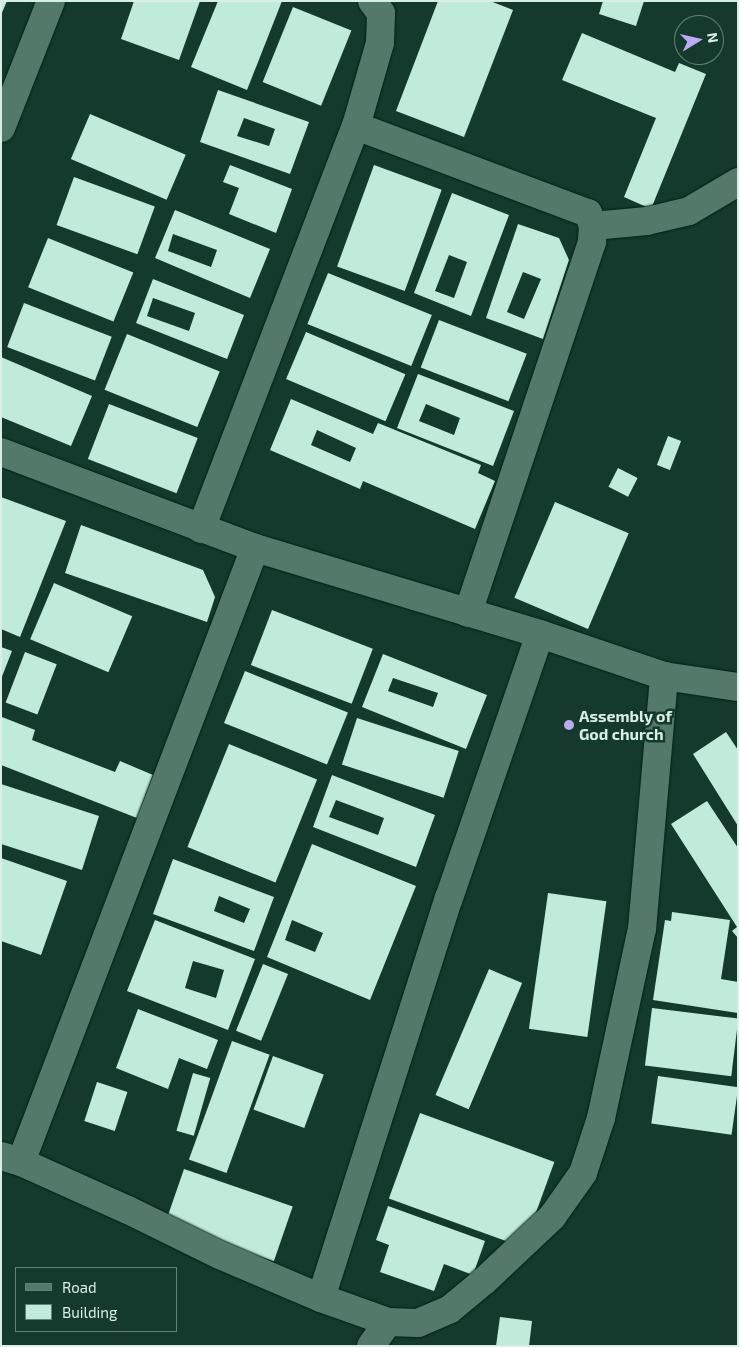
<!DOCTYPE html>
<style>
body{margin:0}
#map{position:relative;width:739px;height:1347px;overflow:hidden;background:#143a2e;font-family:"Exo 2",sans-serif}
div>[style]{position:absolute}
.building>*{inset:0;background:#c0ead9;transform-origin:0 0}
.roads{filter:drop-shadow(0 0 1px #032017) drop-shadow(0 0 1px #032017)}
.minor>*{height:28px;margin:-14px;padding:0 14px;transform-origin:14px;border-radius:14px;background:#52796a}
.dots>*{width:14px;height:14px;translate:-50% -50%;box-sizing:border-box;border:2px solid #143a2e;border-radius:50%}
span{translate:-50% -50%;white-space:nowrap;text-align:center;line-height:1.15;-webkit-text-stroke:5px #143a2e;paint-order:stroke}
.poi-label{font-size:16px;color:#d9eee5;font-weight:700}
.left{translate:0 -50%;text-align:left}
.frame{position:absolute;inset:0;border:2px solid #d9eee5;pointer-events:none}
.legend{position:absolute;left:15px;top:1267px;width:162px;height:65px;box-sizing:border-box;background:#143a2e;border:1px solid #638277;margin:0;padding:6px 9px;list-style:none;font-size:15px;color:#d9eee5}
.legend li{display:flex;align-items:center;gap:10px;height:25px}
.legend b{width:25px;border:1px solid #638277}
.north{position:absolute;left:674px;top:15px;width:50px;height:50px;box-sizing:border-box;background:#143a2e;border:1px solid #638277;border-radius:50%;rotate:81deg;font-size:14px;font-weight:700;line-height:20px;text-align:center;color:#d9eee5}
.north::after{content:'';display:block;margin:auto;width:18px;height:22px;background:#bea9f5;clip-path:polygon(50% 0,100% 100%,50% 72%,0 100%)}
</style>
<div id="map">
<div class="building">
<i style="clip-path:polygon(1px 1px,7px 1px,1px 15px)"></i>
<i style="clip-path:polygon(134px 1px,200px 1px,179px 60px,121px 39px)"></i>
<i style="clip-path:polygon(218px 1px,282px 1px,247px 90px,191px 67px)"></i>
<i style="clip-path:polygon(438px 1px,490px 1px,513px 10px,464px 137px,396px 111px)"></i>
<i style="clip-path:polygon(603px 1px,644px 1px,636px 26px,599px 14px)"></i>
<i style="left:293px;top:7px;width:63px;height:81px;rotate:22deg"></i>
<i style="clip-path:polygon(582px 33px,675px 72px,679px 63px,706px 74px,651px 209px,624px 197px,656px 118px,562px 80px)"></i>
<i style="clip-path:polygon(evenodd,218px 90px,309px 122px,290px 174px,200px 142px,218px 90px,244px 118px,275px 129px,269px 146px,237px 136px,244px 118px)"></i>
<i style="left:90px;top:114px;width:104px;height:49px;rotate:23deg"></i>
<i style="clip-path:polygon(230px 165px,292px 189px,276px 233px,229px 214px,239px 188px,223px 182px)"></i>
<i style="left:374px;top:165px;width:72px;height:108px;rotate:20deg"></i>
<i style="left:74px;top:177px;width:86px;height:51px;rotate:20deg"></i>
<i style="clip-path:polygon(evenodd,452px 193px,509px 215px,471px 316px,414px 293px,452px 193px,449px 255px,467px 262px,454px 298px,435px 291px,449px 255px)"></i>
<i style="clip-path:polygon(evenodd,175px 210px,270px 249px,250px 298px,155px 258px,175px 210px,173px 234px,217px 250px,211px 267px,168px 251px,173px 234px)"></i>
<i style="clip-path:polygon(evenodd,518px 224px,559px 238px,569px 260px,543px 339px,486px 318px,518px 224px,523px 272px,541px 279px,524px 319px,507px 312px,523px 272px)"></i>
<i style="left:48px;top:238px;width:92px;height:53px;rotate:22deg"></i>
<i style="left:328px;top:273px;width:112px;height:55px;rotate:22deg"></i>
<i style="clip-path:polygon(evenodd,153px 279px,244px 315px,227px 359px,136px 323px,153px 279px,153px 298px,195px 313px,189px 331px,147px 316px,153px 298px)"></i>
<i style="left:24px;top:303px;width:94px;height:47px;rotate:21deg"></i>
<i style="left:439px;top:320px;width:94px;height:51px;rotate:21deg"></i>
<i style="left:306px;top:332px;width:108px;height:51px;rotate:23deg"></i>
<i style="left:127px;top:334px;width:100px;height:60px;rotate:22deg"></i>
<i style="clip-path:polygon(1px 357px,92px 396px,71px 446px,1px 417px)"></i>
<i style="clip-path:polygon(evenodd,418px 374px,514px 411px,493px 466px,397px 428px,418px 374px,426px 404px,460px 418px,454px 435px,419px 421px,426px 404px)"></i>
<i style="clip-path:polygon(evenodd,291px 399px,373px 434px,378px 423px,481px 465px,478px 473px,495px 481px,475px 529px,363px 481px,360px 489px,270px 450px,291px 399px,317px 430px,356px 448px,350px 462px,311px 445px,317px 430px)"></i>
<i style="left:109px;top:404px;width:95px;height:59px;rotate:21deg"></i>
<i style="left:668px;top:436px;width:14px;height:31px;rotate:21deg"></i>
<i style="left:618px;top:468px;width:22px;height:21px;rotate:27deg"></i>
<i style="clip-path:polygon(1px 497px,66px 521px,20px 637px,1px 629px)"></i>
<i style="left:555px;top:502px;width:80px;height:104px;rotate:23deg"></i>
<i style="clip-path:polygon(81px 525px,203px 570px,215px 597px,207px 622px,65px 573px)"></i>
<i style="left:54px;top:583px;width:85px;height:61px;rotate:23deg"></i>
<i style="left:272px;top:610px;width:108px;height:59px;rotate:21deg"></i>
<i style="clip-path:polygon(1px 647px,12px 651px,1px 679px)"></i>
<i style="left:25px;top:652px;width:34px;height:54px;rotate:21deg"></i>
<i style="clip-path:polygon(evenodd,383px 654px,487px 695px,466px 749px,362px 707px,383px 654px,393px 678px,438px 693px,433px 707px,388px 691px,393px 678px)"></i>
<i style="left:245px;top:671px;width:111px;height:56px;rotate:22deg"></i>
<i style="clip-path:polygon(2px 717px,35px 730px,32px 740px,115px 772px,120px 761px,153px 775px,137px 818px,1px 765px)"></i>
<i style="left:357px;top:718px;width:107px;height:49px;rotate:18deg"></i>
<i style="clip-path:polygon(726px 732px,738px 750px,738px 826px,693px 754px)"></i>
<i style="left:229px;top:744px;width:95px;height:111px;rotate:22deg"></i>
<i style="clip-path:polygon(evenodd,332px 775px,435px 815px,416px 867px,313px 827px,332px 775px,336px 800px,384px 818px,378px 835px,329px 817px,336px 800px)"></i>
<i style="clip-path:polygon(1px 784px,99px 816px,82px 870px,1px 844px)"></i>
<i style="clip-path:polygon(707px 801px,738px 848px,738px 938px,732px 931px,737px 927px,671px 824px)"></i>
<i style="clip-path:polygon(evenodd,312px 844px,416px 886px,370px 1000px,267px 957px,312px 844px,292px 920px,323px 933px,315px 952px,285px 940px,292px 920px)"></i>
<i style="clip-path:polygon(1px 858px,67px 881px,41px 955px,1px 941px)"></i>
<i style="clip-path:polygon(evenodd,173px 859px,274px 897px,254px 951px,153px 914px,173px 859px,219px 896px,250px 909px,244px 923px,214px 911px,219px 896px)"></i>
<i style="left:548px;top:893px;width:59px;height:137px;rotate:8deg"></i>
<i style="clip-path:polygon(672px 912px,730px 920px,721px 979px,738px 982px,738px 1013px,653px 1000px,665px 920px,671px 921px)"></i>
<i style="clip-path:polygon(evenodd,155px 920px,255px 959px,228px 1030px,127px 991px,155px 920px,193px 961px,224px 970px,216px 998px,185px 988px,193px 961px)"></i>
<i style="left:263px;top:964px;width:27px;height:72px;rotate:22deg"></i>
<i style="left:489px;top:969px;width:36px;height:137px;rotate:23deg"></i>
<i style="left:652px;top:1008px;width:87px;height:58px;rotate:7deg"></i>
<i style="clip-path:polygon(138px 1009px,218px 1040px,207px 1069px,179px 1058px,168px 1089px,116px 1068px)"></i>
<i style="left:232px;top:1041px;width:40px;height:126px;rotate:20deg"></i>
<i style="left:273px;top:1056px;width:54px;height:57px;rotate:20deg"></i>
<i style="left:193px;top:1073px;width:18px;height:60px;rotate:16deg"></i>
<i style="left:658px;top:1076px;width:81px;height:48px;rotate:8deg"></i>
<i style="left:97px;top:1082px;width:32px;height:41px;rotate:18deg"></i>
<i style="left:420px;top:1113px;width:143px;height:91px;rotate:20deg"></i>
<i style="left:184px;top:1169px;width:115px;height:58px;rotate:19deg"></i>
<i style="clip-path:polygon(388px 1206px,485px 1241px,473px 1275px,444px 1264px,434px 1291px,380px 1272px,389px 1245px,376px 1240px)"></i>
<i style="clip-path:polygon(500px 1317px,532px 1321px,529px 1346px,496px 1346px)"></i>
</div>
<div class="roads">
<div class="minor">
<i style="left:356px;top:126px;width:248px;rotate:20.6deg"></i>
<i style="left:588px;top:213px;width:14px;rotate:69deg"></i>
<i style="left:593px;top:226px;width:16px;rotate:94deg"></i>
<i style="left:592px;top:242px;width:391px;rotate:108.5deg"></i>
<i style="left:1px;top:128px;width:136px;rotate:-68.5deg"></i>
<i style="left:593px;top:226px;width:54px;rotate:-5.3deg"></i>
<i style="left:647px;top:221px;width:43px;rotate:-13.4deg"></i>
<i style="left:689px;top:211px;width:57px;rotate:-30.6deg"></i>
<i style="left:1px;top:452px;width:272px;rotate:20.7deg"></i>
<i style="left:255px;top:548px;width:298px;rotate:16.8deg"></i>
<i style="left:540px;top:634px;width:131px;rotate:18.7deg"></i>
<i style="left:664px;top:676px;width:75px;rotate:8.5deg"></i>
<i style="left:201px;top:529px;width:432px;rotate:-69deg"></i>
<i style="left:356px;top:126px;width:86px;rotate:-73.9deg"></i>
<i style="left:380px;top:43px;width:30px;rotate:-88deg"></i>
<i style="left:381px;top:13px;width:15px;rotate:-127deg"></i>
<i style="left:1px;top:1156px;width:21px;rotate:17deg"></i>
<i style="left:21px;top:1162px;width:117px;rotate:24.2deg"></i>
<i style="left:128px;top:1210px;width:102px;rotate:26.1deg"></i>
<i style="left:220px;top:1255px;width:110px;rotate:23.1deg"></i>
<i style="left:321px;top:1298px;width:71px;rotate:19.7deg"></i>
<i style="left:388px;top:1322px;width:30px;rotate:2deg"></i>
<i style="left:418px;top:1323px;width:34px;rotate:-23deg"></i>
<i style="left:449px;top:1310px;width:45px;rotate:-39.6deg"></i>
<i style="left:484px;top:1281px;width:93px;rotate:-43.3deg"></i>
<i style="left:552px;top:1217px;width:54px;rotate:-54.8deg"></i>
<i style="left:583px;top:1173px;width:58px;rotate:-71.9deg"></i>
<i style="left:601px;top:1118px;width:193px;rotate:-77.8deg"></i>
<i style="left:642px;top:929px;width:254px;rotate:-85deg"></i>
<i style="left:21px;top:1162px;width:657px;rotate:-69.14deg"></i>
<i style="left:321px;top:1298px;width:420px;rotate:-72.3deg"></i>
<i style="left:449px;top:898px;width:279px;rotate:-71deg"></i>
<i style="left:371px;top:1346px;width:29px;rotate:-55deg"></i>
</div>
</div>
<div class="dots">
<i style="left:569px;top:725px;background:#bea9f5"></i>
</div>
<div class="poi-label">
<span class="left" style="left:579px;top:725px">Assembly of<br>God church</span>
</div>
<div class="frame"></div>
<ul class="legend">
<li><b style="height:6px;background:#52796a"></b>Road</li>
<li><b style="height:14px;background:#c0ead9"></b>Building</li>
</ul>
<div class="north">N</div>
</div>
